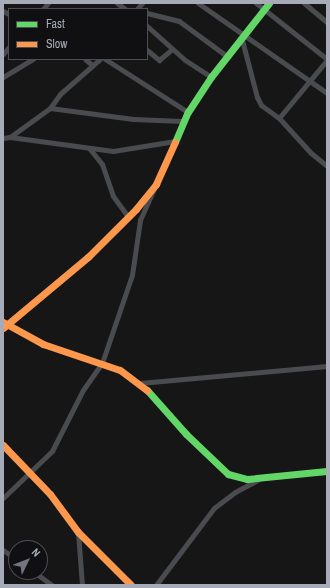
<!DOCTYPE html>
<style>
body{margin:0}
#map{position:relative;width:330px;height:588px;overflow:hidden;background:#161616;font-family:"Archivo Narrow",sans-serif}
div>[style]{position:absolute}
.street>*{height:5px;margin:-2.5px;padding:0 2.5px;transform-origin:2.5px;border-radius:2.5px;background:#4a4b4f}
.fast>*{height:7px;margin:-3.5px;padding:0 3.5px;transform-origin:3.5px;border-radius:3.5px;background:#63d668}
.slow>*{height:7px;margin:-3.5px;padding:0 3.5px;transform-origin:3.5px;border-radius:3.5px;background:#ff974d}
span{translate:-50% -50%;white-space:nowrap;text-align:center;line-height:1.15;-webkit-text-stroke:4px #101012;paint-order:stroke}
.frame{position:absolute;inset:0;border:4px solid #a7aab7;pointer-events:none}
.legend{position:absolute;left:8px;top:8px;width:140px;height:52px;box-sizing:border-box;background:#101012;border:1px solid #4c4e54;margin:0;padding:5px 7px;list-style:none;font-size:12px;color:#a7aab7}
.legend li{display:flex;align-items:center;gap:8px;height:20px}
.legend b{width:20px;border:1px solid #4c4e54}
.north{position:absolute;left:8px;top:540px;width:40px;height:40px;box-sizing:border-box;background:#101012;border:1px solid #4c4e54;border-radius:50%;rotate:47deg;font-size:11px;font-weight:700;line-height:16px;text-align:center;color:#a7aab7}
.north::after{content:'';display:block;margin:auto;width:14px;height:18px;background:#74767f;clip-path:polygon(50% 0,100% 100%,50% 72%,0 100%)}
</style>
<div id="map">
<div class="street">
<i style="left:117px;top:3px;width:10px;rotate:37deg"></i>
<i style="left:198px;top:3px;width:157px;rotate:34.9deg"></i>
<i style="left:256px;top:3px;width:90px;rotate:38.3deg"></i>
<i style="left:304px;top:3px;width:30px;rotate:40deg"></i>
<i style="left:43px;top:9px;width:8px;rotate:-50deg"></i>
<i style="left:137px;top:9px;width:8px;rotate:-50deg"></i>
<i style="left:3px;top:11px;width:7px;rotate:27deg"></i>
<i style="left:147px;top:13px;width:33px;rotate:14deg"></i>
<i style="left:179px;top:21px;width:61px;rotate:36.3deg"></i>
<i style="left:147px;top:26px;width:51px;rotate:41.8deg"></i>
<i style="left:185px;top:60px;width:31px;rotate:33deg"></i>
<i style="left:242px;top:40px;width:59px;rotate:75.3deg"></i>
<i style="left:257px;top:97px;width:9px;rotate:63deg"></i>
<i style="left:261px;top:105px;width:22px;rotate:36deg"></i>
<i style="left:279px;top:118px;width:47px;rotate:47.6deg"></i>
<i style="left:311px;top:153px;width:21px;rotate:39deg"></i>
<i style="left:147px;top:50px;width:16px;rotate:40deg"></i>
<i style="left:159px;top:60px;width:17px;rotate:-40deg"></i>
<i style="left:3px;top:54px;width:9px;rotate:-49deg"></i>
<i style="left:85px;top:59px;width:9px;rotate:41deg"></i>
<i style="left:105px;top:59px;width:98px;rotate:32.6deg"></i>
<i style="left:3px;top:77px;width:35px;rotate:-31deg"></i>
<i style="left:50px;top:108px;width:84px;rotate:7.5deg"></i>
<i style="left:133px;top:119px;width:50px;rotate:2.3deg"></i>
<i style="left:279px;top:118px;width:75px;rotate:-50.4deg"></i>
<i style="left:10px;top:137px;width:49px;rotate:-35.9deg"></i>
<i style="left:50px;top:108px;width:17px;rotate:-54deg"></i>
<i style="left:60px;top:94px;width:53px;rotate:-41.2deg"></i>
<i style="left:3px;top:138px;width:7px;rotate:-8deg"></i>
<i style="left:10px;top:137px;width:104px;rotate:7.7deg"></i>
<i style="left:113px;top:151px;width:63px;rotate:-9.2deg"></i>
<i style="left:89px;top:148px;width:21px;rotate:51deg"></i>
<i style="left:102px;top:164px;width:34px;rotate:71deg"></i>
<i style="left:113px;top:196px;width:26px;rotate:54deg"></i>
<i style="left:140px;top:383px;width:188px;rotate:-5.2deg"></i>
<i style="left:3px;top:498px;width:68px;rotate:-43.8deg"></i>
<i style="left:52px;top:451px;width:68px;rotate:-63.1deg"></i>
<i style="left:83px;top:390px;width:33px;rotate:-55deg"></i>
<i style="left:102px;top:363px;width:93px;rotate:-71.2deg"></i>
<i style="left:132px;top:275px;width:56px;rotate:-81.7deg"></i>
<i style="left:140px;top:220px;width:34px;rotate:-66deg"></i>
<i style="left:78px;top:532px;width:53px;rotate:85.7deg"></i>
<i style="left:3px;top:550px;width:16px;rotate:35deg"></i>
<i style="left:34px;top:572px;width:22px;rotate:36deg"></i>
<i style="left:156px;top:585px;width:96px;rotate:-53deg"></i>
<i style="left:214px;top:508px;width:26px;rotate:-37deg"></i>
<i style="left:235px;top:492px;width:27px;rotate:-28deg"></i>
</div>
<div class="fast">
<i style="left:175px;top:142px;width:33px;rotate:-67deg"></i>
<i style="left:188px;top:112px;width:42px;rotate:-56.7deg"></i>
<i style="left:211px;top:77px;width:94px;rotate:-51.9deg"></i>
<i style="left:147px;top:390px;width:59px;rotate:48.4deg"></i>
<i style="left:186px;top:434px;width:58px;rotate:43.6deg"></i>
<i style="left:228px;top:474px;width:20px;rotate:15deg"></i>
<i style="left:247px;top:479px;width:80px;rotate:-5.7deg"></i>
</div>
<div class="slow">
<i style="left:3px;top:322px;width:46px;rotate:28.8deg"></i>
<i style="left:43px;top:344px;width:81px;rotate:18.7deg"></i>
<i style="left:120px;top:370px;width:34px;rotate:37deg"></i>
<i style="left:3px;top:328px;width:111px;rotate:-39.9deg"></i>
<i style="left:88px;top:257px;width:68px;rotate:-45deg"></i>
<i style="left:136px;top:209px;width:32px;rotate:-51deg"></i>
<i style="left:156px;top:184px;width:46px;rotate:-65.7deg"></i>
<i style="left:3px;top:445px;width:68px;rotate:46.2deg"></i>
<i style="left:50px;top:494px;width:47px;rotate:53.6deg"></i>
<i style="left:78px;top:532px;width:75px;rotate:45deg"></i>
</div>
<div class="frame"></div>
<ul class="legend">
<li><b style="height:5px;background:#63d668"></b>Fast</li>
<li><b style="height:5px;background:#ff974d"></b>Slow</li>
</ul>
<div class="north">N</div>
</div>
